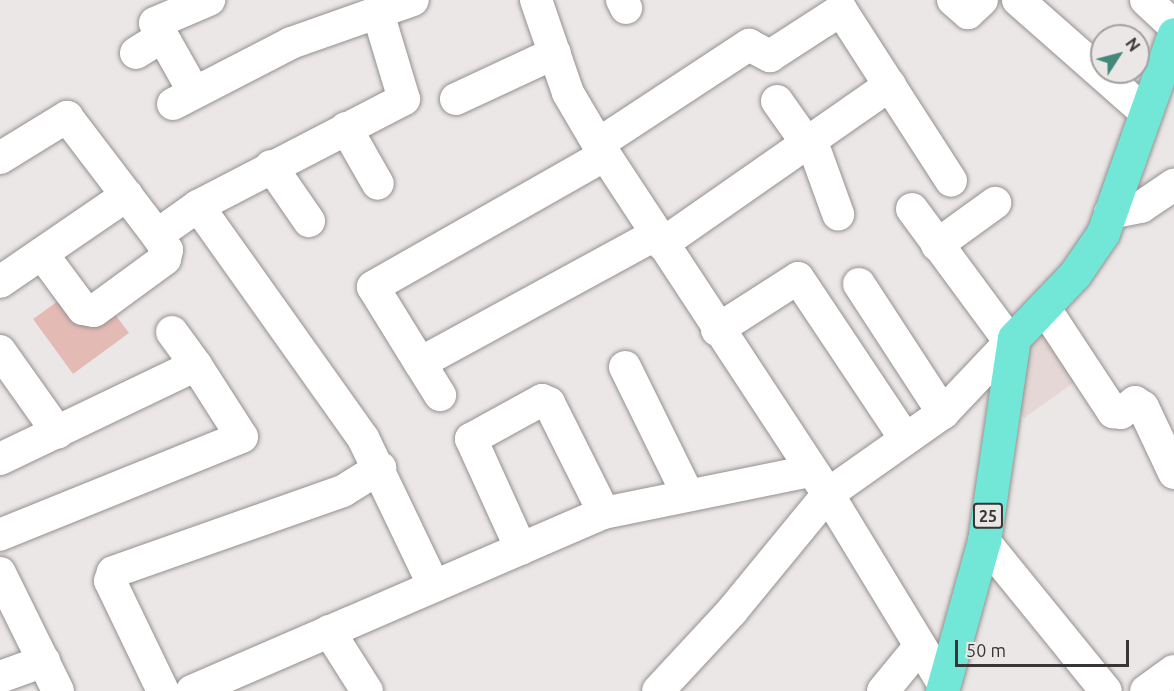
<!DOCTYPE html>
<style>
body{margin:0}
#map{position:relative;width:1174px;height:691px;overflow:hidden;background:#ece7e7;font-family:Ubuntu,sans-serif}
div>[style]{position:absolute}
.built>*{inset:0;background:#e4d7d5}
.green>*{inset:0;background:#e4bab4}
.roads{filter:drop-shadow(0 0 2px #94908f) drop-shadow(0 0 2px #94908f)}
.minor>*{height:32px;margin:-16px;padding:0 16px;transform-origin:16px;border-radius:16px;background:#fff}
.major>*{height:33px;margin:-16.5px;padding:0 16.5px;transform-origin:16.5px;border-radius:16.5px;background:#72e6d7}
span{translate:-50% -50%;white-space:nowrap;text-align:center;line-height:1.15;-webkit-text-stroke:6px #ece7e7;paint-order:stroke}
.shield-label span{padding:2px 4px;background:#ece7e7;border:2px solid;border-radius:4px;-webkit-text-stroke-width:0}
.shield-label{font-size:16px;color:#373535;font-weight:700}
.north{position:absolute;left:1090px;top:24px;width:60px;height:60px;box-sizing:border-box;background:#ece7e7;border:2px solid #a4a0a0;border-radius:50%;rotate:54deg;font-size:16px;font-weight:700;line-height:24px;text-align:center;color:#373535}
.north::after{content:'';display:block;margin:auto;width:21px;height:27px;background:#44887b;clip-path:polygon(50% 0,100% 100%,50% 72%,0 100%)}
.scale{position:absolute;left:955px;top:640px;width:174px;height:27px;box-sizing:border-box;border:3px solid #373535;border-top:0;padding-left:8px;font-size:18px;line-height:21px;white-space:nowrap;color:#373535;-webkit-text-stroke:4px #ece7e7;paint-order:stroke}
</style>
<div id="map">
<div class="built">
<i style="clip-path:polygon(1049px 329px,1083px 376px,1024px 418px,1015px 404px,1023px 349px,1039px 332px)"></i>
</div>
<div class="green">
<i style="clip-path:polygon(65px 296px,111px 309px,129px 333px,73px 374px,33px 319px)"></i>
</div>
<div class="roads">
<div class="minor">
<i style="left:536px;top:0;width:98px;rotate:71deg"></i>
<i style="left:568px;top:93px;width:59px;rotate:59.5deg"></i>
<i style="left:598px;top:144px;width:419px;rotate:56.7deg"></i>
<i style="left:828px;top:494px;width:221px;rotate:58.7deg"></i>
<i style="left:622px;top:0;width:9px;rotate:63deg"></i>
<i style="left:953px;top:0;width:20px;rotate:41deg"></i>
<i style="left:968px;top:13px;width:19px;rotate:-43deg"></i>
<i style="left:1018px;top:0;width:171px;rotate:41.4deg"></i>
<i style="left:1146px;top:0;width:38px;rotate:43deg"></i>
<i style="left:136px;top:53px;width:28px;rotate:-32deg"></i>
<i style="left:194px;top:92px;width:79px;rotate:-119.5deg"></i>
<i style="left:155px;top:23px;width:59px;rotate:-23.1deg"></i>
<i style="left:456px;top:99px;width:109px;rotate:-24.9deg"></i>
<i style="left:777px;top:101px;width:54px;rotate:54.8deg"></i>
<i style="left:173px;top:104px;width:133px;rotate:-27.3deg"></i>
<i style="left:291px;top:43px;width:129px;rotate:-19.4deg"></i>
<i style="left:346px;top:128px;width:64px;rotate:60.3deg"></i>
<i style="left:812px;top:142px;width:77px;rotate:70.1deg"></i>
<i style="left:598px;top:144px;width:181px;rotate:-33.3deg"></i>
<i style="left:749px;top:45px;width:24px;rotate:28deg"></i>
<i style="left:770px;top:56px;width:85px;rotate:-32.9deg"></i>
<i style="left:841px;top:10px;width:203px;rotate:57.2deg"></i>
<i style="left:605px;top:155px;width:267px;rotate:150.4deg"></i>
<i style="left:373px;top:287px;width:89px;rotate:58.3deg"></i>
<i style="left:420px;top:363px;width:268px;rotate:-28.6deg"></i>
<i style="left:0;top:158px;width:79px;rotate:-31.5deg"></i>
<i style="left:67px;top:117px;width:148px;rotate:52.7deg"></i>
<i style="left:157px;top:235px;width:50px;rotate:-35.3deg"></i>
<i style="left:198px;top:206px;width:232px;rotate:-27.4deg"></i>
<i style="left:404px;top:99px;width:90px;rotate:-106.8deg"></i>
<i style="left:271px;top:166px;width:67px;rotate:55.4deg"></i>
<i style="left:198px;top:206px;width:285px;rotate:54.6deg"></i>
<i style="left:363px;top:438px;width:164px;rotate:64.4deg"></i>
<i style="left:912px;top:209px;width:165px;rotate:53.6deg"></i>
<i style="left:1110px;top:213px;width:32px;rotate:-11deg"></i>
<i style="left:1141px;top:207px;width:40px;rotate:-34deg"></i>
<i style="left:662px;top:244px;width:278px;rotate:-34.9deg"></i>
<i style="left:937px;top:245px;width:72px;rotate:-35.9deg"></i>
<i style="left:43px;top:255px;width:67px;rotate:53.5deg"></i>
<i style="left:83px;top:309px;width:11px;rotate:10deg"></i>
<i style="left:94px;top:311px;width:88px;rotate:-36.2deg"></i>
<i style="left:165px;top:259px;width:9px;rotate:-77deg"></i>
<i style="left:167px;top:250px;width:18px;rotate:-124deg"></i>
<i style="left:0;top:282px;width:154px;rotate:-34.4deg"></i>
<i style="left:859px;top:284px;width:154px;rotate:56.9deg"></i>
<i style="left:1044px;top:307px;width:126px;rotate:56.7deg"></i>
<i style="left:1113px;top:412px;width:8px;rotate:7deg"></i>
<i style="left:1121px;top:413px;width:18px;rotate:-38deg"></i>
<i style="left:1135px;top:402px;width:9px;rotate:32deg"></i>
<i style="left:1143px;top:407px;width:73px;rotate:64.8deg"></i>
<i style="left:717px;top:330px;width:96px;rotate:-32.7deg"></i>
<i style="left:798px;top:278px;width:191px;rotate:56.3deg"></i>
<i style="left:172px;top:332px;width:41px;rotate:54deg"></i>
<i style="left:0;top:351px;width:100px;rotate:54.7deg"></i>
<i style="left:420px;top:363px;width:38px;rotate:58deg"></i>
<i style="left:625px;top:367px;width:140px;rotate:63.8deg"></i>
<i style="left:0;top:459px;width:217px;rotate:-25.6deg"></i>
<i style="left:196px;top:365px;width:85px;rotate:57.4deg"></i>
<i style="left:242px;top:437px;width:261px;rotate:158deg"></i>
<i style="left:984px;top:541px;width:193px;rotate:50.9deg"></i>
<i style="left:521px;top:549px;width:121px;rotate:-114.4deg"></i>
<i style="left:471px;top:439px;width:81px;rotate:-28.8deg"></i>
<i style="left:542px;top:400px;width:8px;rotate:23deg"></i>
<i style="left:549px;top:403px;width:123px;rotate:63.4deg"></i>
<i style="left:0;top:573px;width:131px;rotate:63.8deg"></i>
<i style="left:329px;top:631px;width:71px;rotate:57.7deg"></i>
<i style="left:0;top:677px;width:47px;rotate:-20deg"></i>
<i style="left:163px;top:691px;width:122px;rotate:-115.7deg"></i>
<i style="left:110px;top:581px;width:9px;rotate:-72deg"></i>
<i style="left:113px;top:572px;width:244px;rotate:-19.4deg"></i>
<i style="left:343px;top:491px;width:44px;rotate:-31.9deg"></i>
<i style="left:192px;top:691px;width:449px;rotate:-23.4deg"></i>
<i style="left:604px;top:513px;width:210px;rotate:-11.5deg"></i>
<i style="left:658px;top:691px;width:109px;rotate:-47.2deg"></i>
<i style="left:732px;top:611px;width:151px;rotate:-50.6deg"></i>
<i style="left:828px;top:494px;width:141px;rotate:-35.2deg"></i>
<i style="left:943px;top:413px;width:103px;rotate:-46.6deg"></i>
<i style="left:883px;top:691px;width:58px;rotate:-50.6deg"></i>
<i style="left:1146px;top:691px;width:34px;rotate:-36deg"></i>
</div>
<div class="major">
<i style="left:942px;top:691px;width:156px;rotate:-74.4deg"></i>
<i style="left:984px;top:541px;width:205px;rotate:-81.6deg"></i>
<i style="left:1014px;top:338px;width:88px;rotate:-46.4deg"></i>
<i style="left:1075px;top:274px;width:50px;rotate:-55.7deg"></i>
<i style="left:1103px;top:233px;width:211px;rotate:-70.4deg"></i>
</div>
</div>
<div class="shield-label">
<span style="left:988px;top:516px">25</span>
</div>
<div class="north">N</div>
<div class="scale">50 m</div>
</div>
